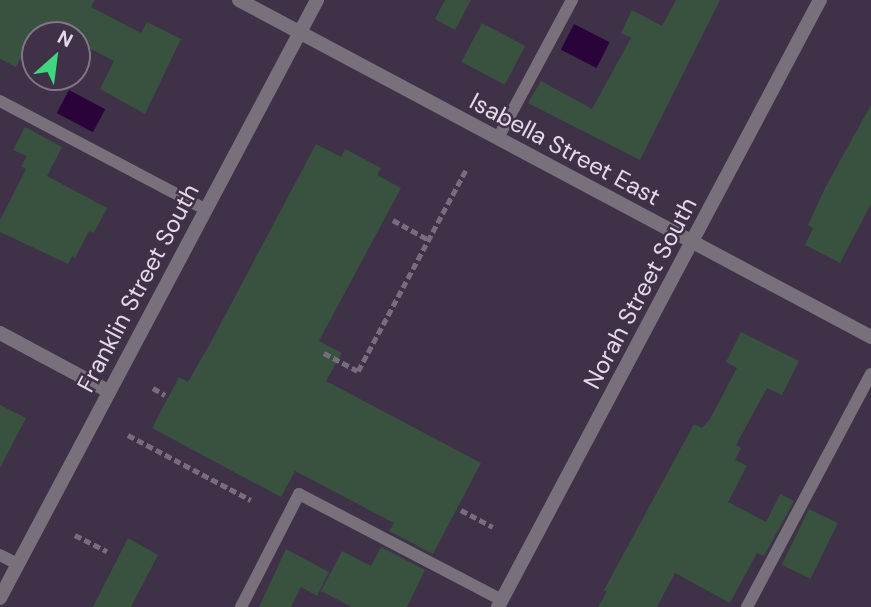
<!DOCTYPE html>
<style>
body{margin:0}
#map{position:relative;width:871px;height:607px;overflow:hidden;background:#3f3147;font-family:"DM Sans",sans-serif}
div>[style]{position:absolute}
.water>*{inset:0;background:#29033a;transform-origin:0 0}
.building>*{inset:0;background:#38523f;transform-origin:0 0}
.path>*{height:4.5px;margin-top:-2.25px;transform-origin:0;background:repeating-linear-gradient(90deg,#786c7f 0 7px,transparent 0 10.5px)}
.service>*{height:12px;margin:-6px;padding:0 6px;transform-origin:6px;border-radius:6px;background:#78717c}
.minor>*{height:14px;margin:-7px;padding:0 7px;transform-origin:7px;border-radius:7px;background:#78717c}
.tertiary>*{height:14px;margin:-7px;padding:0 7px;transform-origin:7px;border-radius:7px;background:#78717c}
span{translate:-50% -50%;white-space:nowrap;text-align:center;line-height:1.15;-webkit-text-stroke:5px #3f3147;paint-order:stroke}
.street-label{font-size:24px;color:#e3dae9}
.north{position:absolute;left:21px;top:21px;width:70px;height:70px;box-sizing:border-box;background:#3f3147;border:2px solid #817588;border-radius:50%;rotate:28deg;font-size:19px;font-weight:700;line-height:28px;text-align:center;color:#e3dae9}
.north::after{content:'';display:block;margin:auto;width:24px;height:32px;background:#3ed77d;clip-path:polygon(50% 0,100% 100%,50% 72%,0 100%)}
</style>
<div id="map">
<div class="water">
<i style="left:574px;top:24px;width:40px;height:29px;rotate:27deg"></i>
<i style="left:69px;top:90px;width:41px;height:26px;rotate:28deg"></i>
</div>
<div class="building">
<i style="clip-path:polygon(0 0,95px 0,91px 7px,141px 33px,147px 22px,181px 39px,145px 114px,100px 89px,114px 61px,77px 42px,77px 35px,33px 35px,16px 67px,0 59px)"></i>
<i style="clip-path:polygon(445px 0,471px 0,455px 30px,435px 19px)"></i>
<i style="clip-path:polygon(676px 0,720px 0,640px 160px,528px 103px,541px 81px,592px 109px,631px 38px,621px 33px,632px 10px,662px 26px)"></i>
<i style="left:482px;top:23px;width:49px;height:44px;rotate:28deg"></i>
<i style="clip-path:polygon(871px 105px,871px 204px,840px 263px,805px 245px,813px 228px,808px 225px,825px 188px)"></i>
<i style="clip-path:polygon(25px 127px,62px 147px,47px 176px,107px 208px,94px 233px,89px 231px,75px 258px,72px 256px,68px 264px,0 232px,0 220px,26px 169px,21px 166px,27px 156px,13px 150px)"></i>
<i style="clip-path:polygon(316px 144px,341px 157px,345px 149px,381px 168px,377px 175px,401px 188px,319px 341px,342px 353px,326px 381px,481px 463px,433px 554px,389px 531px,394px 523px,295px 471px,281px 497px,152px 428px,179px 377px,188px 382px,212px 340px)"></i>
<i style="clip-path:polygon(741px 332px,799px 361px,782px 395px,767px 388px,736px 445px,741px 448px,735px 460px,747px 466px,728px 502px,766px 522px,780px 494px,794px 501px,764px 556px,757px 553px,730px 603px,675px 573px,657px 607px,598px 607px,607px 591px,604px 590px,694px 424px,702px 428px,710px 419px,737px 368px,726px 362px)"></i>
<i style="clip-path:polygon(0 405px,26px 418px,0 468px)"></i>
<i style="left:809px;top:509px;width:32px;height:62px;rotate:26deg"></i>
<i style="clip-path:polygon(128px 538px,158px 555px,131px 607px,93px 607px)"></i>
<i style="clip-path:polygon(381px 547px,425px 570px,407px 607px,352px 607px,321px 591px,342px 551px,371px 566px)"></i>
<i style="clip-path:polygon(286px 549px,329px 572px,317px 596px,301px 587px,291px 607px,259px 607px)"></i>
</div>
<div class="path">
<i style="left:393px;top:220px;width:41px;rotate:29.1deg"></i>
<i style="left:324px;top:353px;width:38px;rotate:28deg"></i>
<i style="left:358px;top:371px;width:228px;rotate:-61.8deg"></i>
<i style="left:153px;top:388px;width:14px;rotate:30deg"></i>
<i style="left:128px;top:435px;width:139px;rotate:27.9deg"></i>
<i style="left:461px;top:510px;width:36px;rotate:28deg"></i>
<i style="left:75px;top:535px;width:36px;rotate:27deg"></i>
</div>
<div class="service">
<i style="left:0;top:101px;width:232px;rotate:27.8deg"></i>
<i style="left:498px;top:138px;width:157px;rotate:-61.8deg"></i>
<i style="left:0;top:555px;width:20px;rotate:27deg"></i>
<i style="left:241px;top:607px;width:127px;rotate:-62.8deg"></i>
<i style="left:299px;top:494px;width:229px;rotate:27.6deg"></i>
<i style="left:747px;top:607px;width:264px;rotate:-62deg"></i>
</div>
<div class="minor">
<i style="left:239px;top:0;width:716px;rotate:28.07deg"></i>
<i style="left:0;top:333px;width:123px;rotate:28.2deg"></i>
<i style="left:498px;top:607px;width:687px;rotate:-62.06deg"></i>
</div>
<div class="tertiary">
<i style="left:0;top:598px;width:677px;rotate:-62.07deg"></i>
</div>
<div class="street-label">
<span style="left:565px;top:149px;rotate:28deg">Isabella Street East</span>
<span style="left:138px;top:288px;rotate:-62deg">Franklin Street South</span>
<span style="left:640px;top:293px;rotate:-62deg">Norah Street South</span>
</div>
<div class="north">N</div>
</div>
